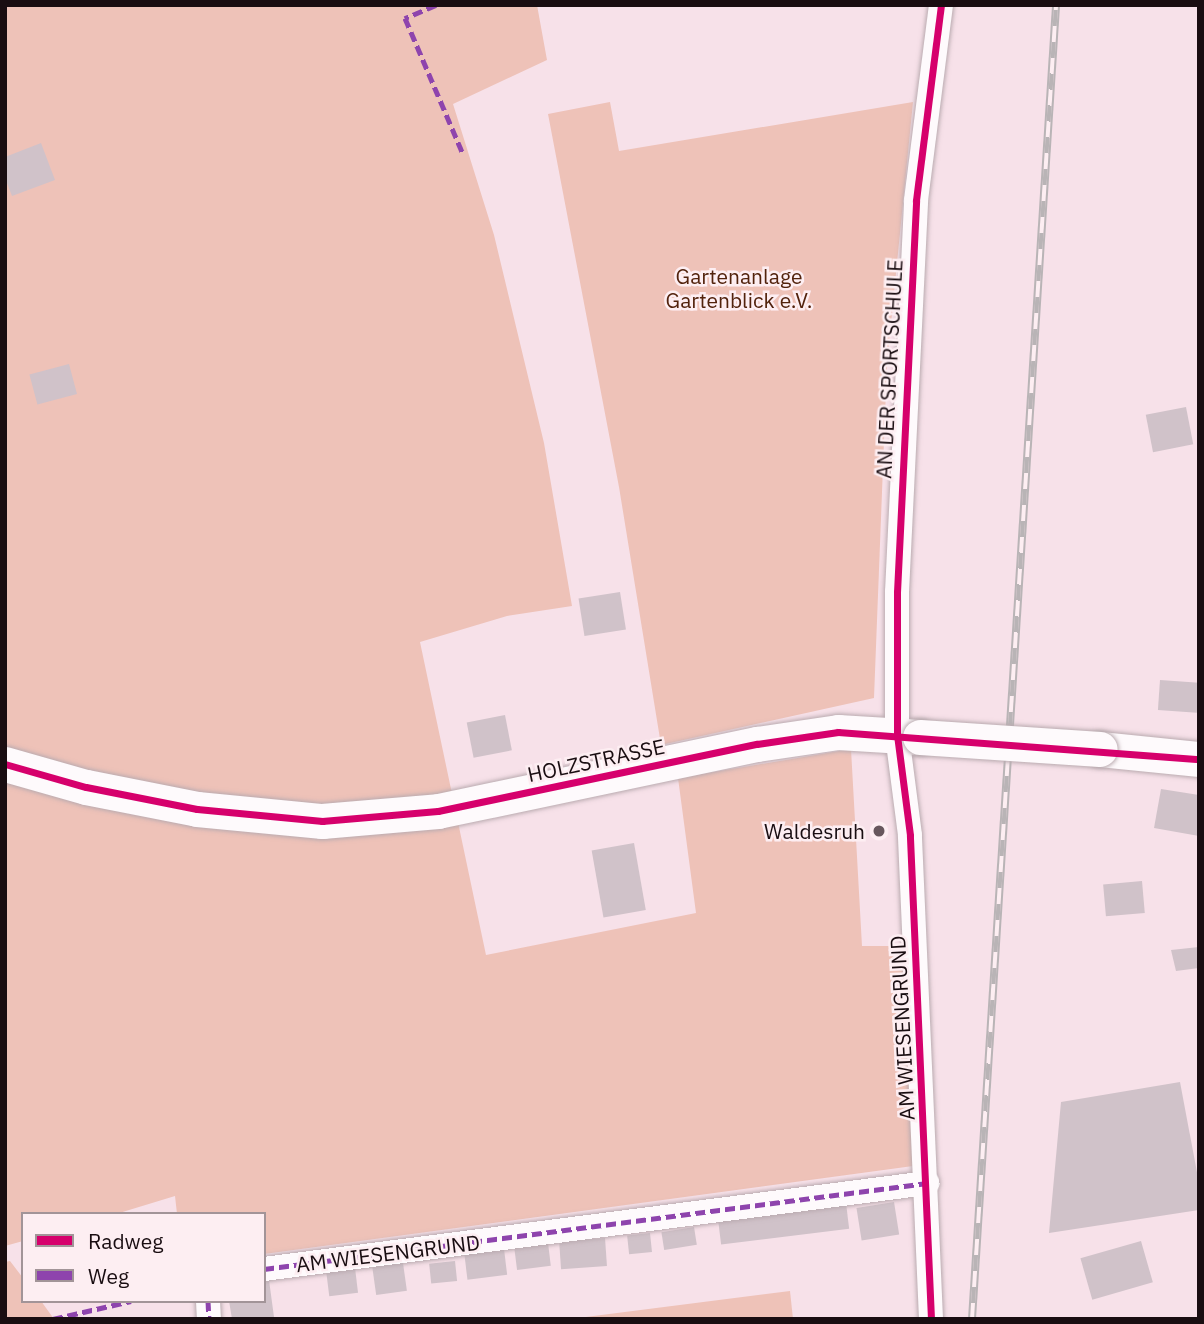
<!DOCTYPE html>
<style>
body{margin:0}
#map{position:relative;width:1204px;height:1324px;overflow:hidden;background:#f7e1e9;font-family:"IBM Plex Sans",sans-serif}
div>[style]{position:absolute}
.green>*{inset:0;background:#eec2b8}
.building>*{inset:0;background:#d0c2c9;transform-origin:0 0}
.roads{filter:drop-shadow(0 0 2px #baabb0) drop-shadow(0 0 2px #baabb0)}
.street>*{height:24px;margin:-12px;padding:0 12px;transform-origin:12px;border-radius:12px;background:#fefafc}
.secondary>*{height:35px;margin:-17.5px;padding:0 17.5px;transform-origin:17.5px;border-radius:17.5px;background:#fefafc}
.rail>*{height:8px;margin-top:-4px;transform-origin:0;background:repeating-linear-gradient(90deg,#fdeef2 0 16px,#b9b4b6 0 32px);box-sizing:border-box;border-block:2px solid #b9b4b6}
.bridges{filter:drop-shadow(0 0 2px #baabb0) drop-shadow(0 0 2px #baabb0)}
.secondary-bridge>*{height:35px;margin:-17.5px;padding:0 17.5px;transform-origin:17.5px;border-radius:17.5px;background:#fefafc}
.quiet>*{height:5px;margin-top:-2.5px;transform-origin:0;background:repeating-linear-gradient(90deg,#8e44ad 0 10px,transparent 0 15px)}
.cycleway>*{height:7px;margin:-3.5px;padding:0 3.5px;transform-origin:3.5px;border-radius:3.5px;background:#d6006c}
.dots>*{width:19px;height:19px;translate:-50% -50%;box-sizing:border-box;border:4px solid #fdeef2;border-radius:50%}
span{translate:-50% -50%;white-space:nowrap;text-align:center;line-height:1.15;-webkit-text-stroke:5px #fdeef2;paint-order:stroke}
.park-label{font-size:21px;color:#52220c}
.street-label{font-size:21px;color:#190d11}
.poi-label{font-size:21px;color:#190d11}
.right{translate:-100% -50%;text-align:right}
.frame{position:absolute;inset:0;border:7px solid #190d11;pointer-events:none}
.legend{position:absolute;left:21px;top:1212px;width:245px;height:91px;box-sizing:border-box;background:#fdeef2;border:2px solid #a29498;margin:0;padding:9px 12px;list-style:none;font-size:21px;color:#190d11}
.legend li{display:flex;align-items:center;gap:14px;height:35px}
.legend b{width:35px;border:2px solid #a29498}
</style>
<div id="map">
<div class="green">
<i style="clip-path:polygon(5px 5px,537px 5px,547px 60px,453px 104px,494px 235px,544px 443px,572px 606px,507px 616px,420px 642px,486px 955px,696px 913px,678px 778px,851px 749px,862px 946px,912px 946px,913px 1166px,264px 1254px,264px 1214px,177px 1214px,175px 1196px,116px 1214px,23px 1214px,23px 1241px,5px 1246px)"></i>
<i style="clip-path:polygon(610px 102px,619px 151px,913px 102px,887px 364px,874px 698px,661px 745px,619px 487px,548px 114px)"></i>
<i style="clip-path:polygon(10px 1261px,23px 1278px,23px 1301px,41px 1301px,54px 1319px,5px 1319px,5px 1262px)"></i>
<i style="clip-path:polygon(790px 1291px,793px 1319px,570px 1319px)"></i>
</div>
<div class="building">
<i style="clip-path:polygon(41px 143px,55px 180px,12px 196px,5px 178px,5px 157px)"></i>
<i style="left:69px;top:364px;width:31px;height:41px;rotate:75deg"></i>
<i style="left:1186px;top:407px;width:38px;height:41px;rotate:79deg"></i>
<i style="left:620px;top:592px;width:38px;height:42px;rotate:81deg"></i>
<i style="left:1160px;top:680px;width:39px;height:30px;rotate:4deg"></i>
<i style="left:505px;top:715px;width:36px;height:39px;rotate:79deg"></i>
<i style="clip-path:polygon(1161px 789px,1199px 795px,1199px 836px,1154px 828px)"></i>
<i style="left:634px;top:843px;width:68px;height:43px;rotate:80deg"></i>
<i style="left:1142px;top:881px;width:32px;height:39px;rotate:85deg"></i>
<i style="clip-path:polygon(1199px 947px,1199px 968px,1176px 971px,1171px 950px)"></i>
<i style="clip-path:polygon(1180px 1082px,1199px 1183px,1199px 1210px,1049px 1233px,1061px 1102px)"></i>
<i style="left:894px;top:1202px;width:33px;height:38px;rotate:81deg"></i>
<i style="left:846px;top:1203px;width:26px;height:129px;rotate:83deg"></i>
<i style="left:694px;top:1227px;width:18px;height:33px;rotate:81deg"></i>
<i style="left:650px;top:1233px;width:19px;height:23px;rotate:84deg"></i>
<i style="left:605px;top:1238px;width:28px;height:46px;rotate:86deg"></i>
<i style="left:1141px;top:1241px;width:43px;height:63px;rotate:74deg"></i>
<i style="left:548px;top:1243px;width:23px;height:34px;rotate:83deg"></i>
<i style="left:504px;top:1249px;width:26px;height:40px;rotate:83deg"></i>
<i style="left:455px;top:1261px;width:20px;height:26px;rotate:84deg"></i>
<i style="left:403px;top:1263px;width:28px;height:31px;rotate:82deg"></i>
<i style="left:355px;top:1268px;width:25px;height:29px;rotate:83deg"></i>
<i style="clip-path:polygon(264px 1280px,269px 1280px,274px 1317px,232px 1319px,229px 1301px,264px 1301px)"></i>
</div>
<div class="roads">
<div class="street">
<i style="left:264px;top:1269px;width:669px;rotate:-7.39deg"></i>
<i style="left:208px;top:1301px;width:18px;rotate:87deg"></i>
<i style="left:931px;top:1319px;width:484px;rotate:-92.5deg"></i>
<i style="left:910px;top:835px;width:101px;rotate:-97.4deg"></i>
<i style="left:897px;top:735px;width:143px;rotate:-90deg"></i>
<i style="left:897px;top:592px;width:392px;rotate:-87.2deg"></i>
<i style="left:916px;top:200px;width:197px;rotate:-82.7deg"></i>
</div>
<div class="secondary">
<i style="left:1100px;top:749px;width:100px;rotate:5.8deg"></i>
<i style="left:5px;top:764px;width:84px;rotate:15.9deg"></i>
<i style="left:86px;top:787px;width:113px;rotate:11.2deg"></i>
<i style="left:197px;top:809px;width:126px;rotate:5.5deg"></i>
<i style="left:322px;top:821px;width:116px;rotate:-4.9deg"></i>
<i style="left:438px;top:811px;width:326px;rotate:-11.9deg"></i>
<i style="left:757px;top:744px;width:82px;rotate:-8.4deg"></i>
<i style="left:838px;top:732px;width:82px;rotate:3.5deg"></i>
</div>
</div>
<div class="rail">
<i style="left:972px;top:1319px;width:1317px;rotate:-86.34deg"></i>
</div>
<div class="bridges">
<div class="secondary-bridge">
<i style="left:920px;top:737px;width:180px;rotate:3.8deg"></i>
</div>
</div>
<div class="quiet">
<i style="left:436px;top:5px;width:34px;rotate:157deg"></i>
<i style="left:405px;top:18px;width:148px;rotate:66.9deg"></i>
<i style="left:264px;top:1269px;width:669px;rotate:-7.39deg"></i>
<i style="left:208px;top:1301px;width:18px;rotate:87deg"></i>
<i style="left:53px;top:1319px;width:80px;rotate:-13deg"></i>
</div>
<div class="cycleway">
<i style="left:5px;top:764px;width:84px;rotate:15.9deg"></i>
<i style="left:86px;top:787px;width:113px;rotate:11.2deg"></i>
<i style="left:197px;top:809px;width:126px;rotate:5.5deg"></i>
<i style="left:322px;top:821px;width:116px;rotate:-4.9deg"></i>
<i style="left:438px;top:811px;width:326px;rotate:-11.9deg"></i>
<i style="left:757px;top:744px;width:82px;rotate:-8.4deg"></i>
<i style="left:838px;top:732px;width:362px;rotate:4.3deg"></i>
<i style="left:931px;top:1319px;width:484px;rotate:-92.5deg"></i>
<i style="left:910px;top:835px;width:101px;rotate:-97.4deg"></i>
<i style="left:897px;top:735px;width:143px;rotate:-90deg"></i>
<i style="left:897px;top:592px;width:392px;rotate:-87.2deg"></i>
<i style="left:916px;top:200px;width:197px;rotate:-82.7deg"></i>
</div>
<div class="dots">
<i style="left:879px;top:831px;background:#67575d"></i>
</div>
<div class="park-label">
<span style="left:739px;top:288px">Gartenanlage<br>Gartenblick e.V.</span>
</div>
<div class="street-label">
<span style="left:889px;top:369px;rotate:-87deg">AN DER SPORTSCHULE</span>
<span style="left:596px;top:760px;rotate:-12deg">HOLZSTRASSE</span>
<span style="left:902px;top:1028px;rotate:-93deg">AM WIESENGRUND</span>
<span style="left:388px;top:1253px;rotate:-7deg">AM WIESENGRUND</span>
</div>
<div class="poi-label">
<span class="right" style="left:865px;top:831px">Waldesruh</span>
</div>
<div class="frame"></div>
<ul class="legend">
<li><b style="height:9px;background:#d6006c"></b>Radweg</li>
<li><b style="height:9px;background:#8e44ad"></b>Weg</li>
</ul>
</div>
